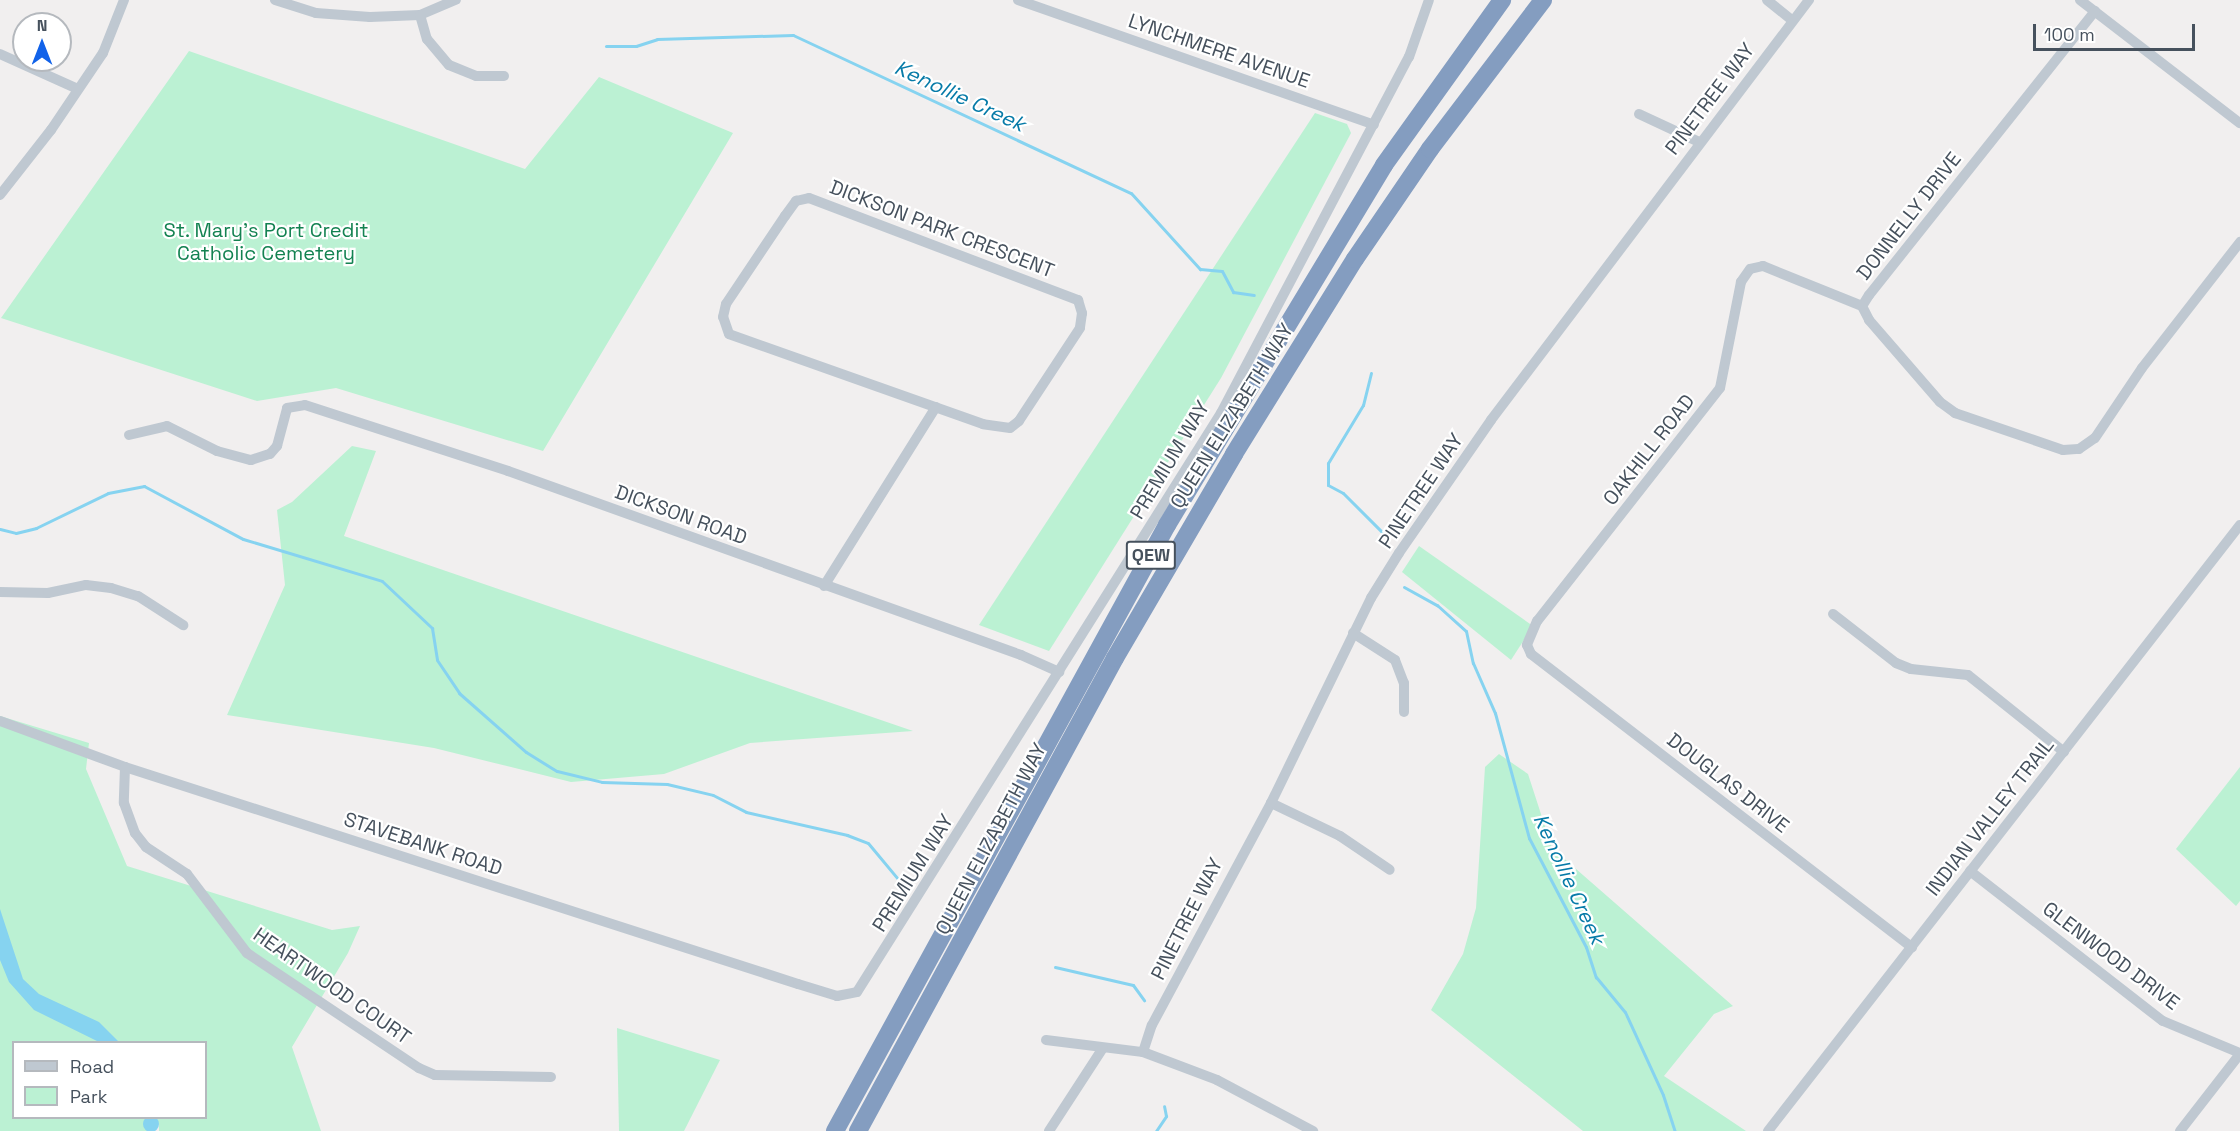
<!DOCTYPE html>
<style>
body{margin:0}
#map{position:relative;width:2240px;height:1131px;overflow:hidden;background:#f1efef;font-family:"Space Grotesk",sans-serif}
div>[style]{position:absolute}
.green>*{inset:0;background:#bbf1d3}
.water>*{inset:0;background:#86d3f0}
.round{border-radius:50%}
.stream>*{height:3px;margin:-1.5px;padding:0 1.5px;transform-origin:1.5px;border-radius:1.5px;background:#86d3f0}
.minor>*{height:10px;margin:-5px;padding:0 5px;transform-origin:5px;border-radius:5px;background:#bfc8d1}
.motorway>*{height:18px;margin:-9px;padding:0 9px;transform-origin:9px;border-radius:9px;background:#849dc0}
span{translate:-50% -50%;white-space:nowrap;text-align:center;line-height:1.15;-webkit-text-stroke:4.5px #fff;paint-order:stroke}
.shield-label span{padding:2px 4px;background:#fff;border:2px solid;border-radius:4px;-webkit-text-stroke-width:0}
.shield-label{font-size:18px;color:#46515d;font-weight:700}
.street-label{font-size:20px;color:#46515d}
.park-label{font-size:20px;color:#138251}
.water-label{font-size:21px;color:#077ba8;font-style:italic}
.legend{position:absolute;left:12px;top:1041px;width:195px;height:78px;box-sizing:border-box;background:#fff;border:2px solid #b5b9be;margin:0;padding:8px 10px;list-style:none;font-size:18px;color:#46515d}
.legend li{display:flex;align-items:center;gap:12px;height:30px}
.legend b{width:30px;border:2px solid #b5b9be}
.north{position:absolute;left:12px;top:12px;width:60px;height:60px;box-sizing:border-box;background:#fff;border:2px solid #b5b9be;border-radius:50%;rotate:0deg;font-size:16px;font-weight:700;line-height:24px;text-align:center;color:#46515d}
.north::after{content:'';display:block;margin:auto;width:21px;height:27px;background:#1162e9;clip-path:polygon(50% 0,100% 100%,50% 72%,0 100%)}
.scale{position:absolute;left:2033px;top:24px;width:162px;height:27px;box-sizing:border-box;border:3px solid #46515d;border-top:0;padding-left:8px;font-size:18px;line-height:21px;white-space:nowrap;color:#46515d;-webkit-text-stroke:4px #fff;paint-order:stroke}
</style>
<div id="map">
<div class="green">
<i style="clip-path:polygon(189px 51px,525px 169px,599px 77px,733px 133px,543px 451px,336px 388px,257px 401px,1px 318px)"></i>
<i style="clip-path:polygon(1315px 113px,1347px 124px,1351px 133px,1221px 378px,1049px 651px,979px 625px)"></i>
<i style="clip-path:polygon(352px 446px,376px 451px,344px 536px,913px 731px,750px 743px,664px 774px,571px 782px,434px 748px,227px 715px,285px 585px,277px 510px,292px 502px)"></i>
<i style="clip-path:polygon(1419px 546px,1533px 626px,1511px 660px,1402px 572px)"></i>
<i style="clip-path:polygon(0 716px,89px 743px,86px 769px,127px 866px,332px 930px,360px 926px,348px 953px,292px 1047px,321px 1131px,159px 1131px,159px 1124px,151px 1118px,206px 1118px,206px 1042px,14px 1042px,14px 1118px,148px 1118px,148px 1131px,0 1131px)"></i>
<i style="clip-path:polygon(1499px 754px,1528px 774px,1552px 848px,1733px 1006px,1714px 1014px,1664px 1076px,1746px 1131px,1583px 1131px,1431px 1010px,1463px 954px,1476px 908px,1485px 767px)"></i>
<i style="clip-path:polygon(2240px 767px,2240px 901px,2236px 906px,2176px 849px)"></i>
<i style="clip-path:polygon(617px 1028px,720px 1060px,684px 1131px,619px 1131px)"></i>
</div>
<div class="water">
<i style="clip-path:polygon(0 909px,23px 979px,39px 994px,99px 1022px,119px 1042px,99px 1042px,34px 1010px,9px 982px,0 960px)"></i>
<i class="round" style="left:143px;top:1116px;width:16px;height:16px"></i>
</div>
<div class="stream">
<i style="left:606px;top:46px;width:30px"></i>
<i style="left:636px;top:46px;width:22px;rotate:-18deg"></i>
<i style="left:657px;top:39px;width:136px;rotate:-1.7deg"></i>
<i style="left:793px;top:35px;width:373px;rotate:25.1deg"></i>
<i style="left:1131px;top:193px;width:103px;rotate:47.8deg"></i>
<i style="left:1200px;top:269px;width:22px;rotate:5deg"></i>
<i style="left:1222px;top:271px;width:24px;rotate:62deg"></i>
<i style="left:1233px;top:292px;width:21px;rotate:8deg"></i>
<i style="left:1371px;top:373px;width:33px;rotate:104deg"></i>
<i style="left:1363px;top:405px;width:68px;rotate:121.1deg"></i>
<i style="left:1328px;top:463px;width:22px;rotate:90deg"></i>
<i style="left:1328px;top:485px;width:17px;rotate:28deg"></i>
<i style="left:1343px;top:493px;width:62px;rotate:45deg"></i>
<i style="left:0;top:529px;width:16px;rotate:14deg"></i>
<i style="left:16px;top:533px;width:21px;rotate:-14deg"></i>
<i style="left:36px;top:528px;width:80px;rotate:-25.9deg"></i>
<i style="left:108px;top:493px;width:37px;rotate:-11deg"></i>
<i style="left:144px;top:486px;width:112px;rotate:28.2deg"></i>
<i style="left:243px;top:539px;width:145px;rotate:16.8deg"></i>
<i style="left:382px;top:581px;width:69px;rotate:43.2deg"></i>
<i style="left:432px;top:628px;width:32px;rotate:81deg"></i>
<i style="left:437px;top:660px;width:40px;rotate:56deg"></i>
<i style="left:459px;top:693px;width:89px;rotate:41.4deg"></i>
<i style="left:526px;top:752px;width:36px;rotate:32deg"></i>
<i style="left:557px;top:771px;width:46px;rotate:13.7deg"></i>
<i style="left:602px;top:782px;width:65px;rotate:1.8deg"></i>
<i style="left:667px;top:784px;width:47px;rotate:13.4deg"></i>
<i style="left:713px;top:795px;width:37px;rotate:27deg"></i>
<i style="left:746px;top:812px;width:104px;rotate:12.8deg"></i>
<i style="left:847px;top:835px;width:22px;rotate:21deg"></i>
<i style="left:868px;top:843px;width:47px;rotate:50.2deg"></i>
<i style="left:1404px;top:587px;width:38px;rotate:29deg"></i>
<i style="left:1437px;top:605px;width:39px;rotate:42deg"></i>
<i style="left:1466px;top:631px;width:33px;rotate:78deg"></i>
<i style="left:1473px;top:663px;width:55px;rotate:66.3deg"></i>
<i style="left:1495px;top:713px;width:130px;rotate:74.8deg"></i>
<i style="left:1529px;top:838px;width:123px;rotate:62.4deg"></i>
<i style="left:1586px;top:947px;width:32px;rotate:72deg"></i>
<i style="left:1596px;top:977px;width:45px;rotate:50.4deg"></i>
<i style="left:1625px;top:1012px;width:91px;rotate:65.4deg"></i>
<i style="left:1663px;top:1095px;width:38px;rotate:72deg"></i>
<i style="left:1055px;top:967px;width:80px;rotate:13deg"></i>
<i style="left:1133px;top:985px;width:19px;rotate:54deg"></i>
<i style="left:1156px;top:1131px;width:18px;rotate:-56deg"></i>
<i style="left:1166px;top:1116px;width:10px;rotate:-101deg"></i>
</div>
<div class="minor">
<i style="left:275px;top:0;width:43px;rotate:17.6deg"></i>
<i style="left:316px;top:13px;width:54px;rotate:4.2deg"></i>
<i style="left:370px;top:17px;width:50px;rotate:-2.3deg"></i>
<i style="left:420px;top:15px;width:39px;rotate:-23deg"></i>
<i style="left:1018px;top:0;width:377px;rotate:19.3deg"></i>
<i style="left:1767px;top:0;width:32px;rotate:39deg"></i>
<i style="left:2080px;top:0;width:202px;rotate:37.6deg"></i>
<i style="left:2095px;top:11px;width:363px;rotate:128.5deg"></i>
<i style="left:1869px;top:295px;width:13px;rotate:122deg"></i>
<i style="left:1862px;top:306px;width:16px;rotate:63deg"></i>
<i style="left:1869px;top:320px;width:108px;rotate:49.1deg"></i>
<i style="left:1940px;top:402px;width:19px;rotate:36deg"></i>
<i style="left:1955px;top:413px;width:114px;rotate:18.9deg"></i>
<i style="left:2063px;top:450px;width:16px;rotate:-4deg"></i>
<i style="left:2079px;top:449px;width:19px;rotate:-35deg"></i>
<i style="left:2095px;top:438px;width:84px;rotate:-56.1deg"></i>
<i style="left:2142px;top:368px;width:160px;rotate:-52.1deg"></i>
<i style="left:420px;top:15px;width:25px;rotate:74deg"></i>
<i style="left:427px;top:39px;width:34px;rotate:50deg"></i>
<i style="left:449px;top:65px;width:29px;rotate:22deg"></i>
<i style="left:476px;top:76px;width:28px"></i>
<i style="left:0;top:54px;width:85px;rotate:24.2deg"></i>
<i style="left:1639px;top:114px;width:66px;rotate:25deg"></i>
<i style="left:0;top:195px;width:83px;rotate:-51.9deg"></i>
<i style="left:51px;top:130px;width:93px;rotate:-56deg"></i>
<i style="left:103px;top:53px;width:57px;rotate:-68.4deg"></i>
<i style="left:809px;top:198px;width:288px;rotate:20.8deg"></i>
<i style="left:1078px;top:300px;width:14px;rotate:73deg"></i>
<i style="left:1082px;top:313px;width:15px;rotate:98deg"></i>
<i style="left:1080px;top:328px;width:111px;rotate:123.3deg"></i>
<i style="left:1019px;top:421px;width:11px;rotate:142deg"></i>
<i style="left:1010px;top:428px;width:27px;rotate:-172deg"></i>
<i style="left:983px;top:424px;width:269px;rotate:-160.5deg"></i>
<i style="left:729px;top:334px;width:18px;rotate:-109deg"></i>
<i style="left:723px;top:317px;width:13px;rotate:-77deg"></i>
<i style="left:726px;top:304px;width:106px;rotate:-56.2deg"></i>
<i style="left:785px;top:216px;width:19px;rotate:-54deg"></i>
<i style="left:796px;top:201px;width:13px;rotate:-13deg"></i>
<i style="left:1862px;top:306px;width:107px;rotate:-158deg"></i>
<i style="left:1763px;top:266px;width:13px;rotate:167deg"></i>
<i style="left:1750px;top:269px;width:16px;rotate:125deg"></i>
<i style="left:1741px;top:282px;width:108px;rotate:101.2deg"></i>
<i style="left:1720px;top:388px;width:296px;rotate:128.1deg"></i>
<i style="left:1537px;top:621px;width:26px;rotate:113deg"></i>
<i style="left:1527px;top:645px;width:10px;rotate:66deg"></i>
<i style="left:1531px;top:654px;width:481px;rotate:37.6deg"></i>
<i style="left:129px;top:435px;width:39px;rotate:-13deg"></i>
<i style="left:167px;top:426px;width:56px;rotate:26.6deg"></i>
<i style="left:217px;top:451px;width:35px;rotate:15deg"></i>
<i style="left:251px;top:460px;width:20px;rotate:-18deg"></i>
<i style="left:270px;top:454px;width:11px;rotate:-49deg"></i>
<i style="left:277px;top:446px;width:39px;rotate:-75deg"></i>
<i style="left:287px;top:408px;width:18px;rotate:-9deg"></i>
<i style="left:305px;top:405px;width:213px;rotate:18deg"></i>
<i style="left:508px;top:471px;width:545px;rotate:19.73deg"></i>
<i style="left:1021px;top:655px;width:42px;rotate:24.1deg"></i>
<i style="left:824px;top:586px;width:211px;rotate:-58deg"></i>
<i style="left:0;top:592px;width:48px;rotate:1.2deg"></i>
<i style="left:48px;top:593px;width:39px;rotate:-12deg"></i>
<i style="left:86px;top:585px;width:25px;rotate:7deg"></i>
<i style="left:111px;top:588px;width:28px;rotate:17deg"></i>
<i style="left:138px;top:596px;width:54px;rotate:32.8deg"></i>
<i style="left:1833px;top:614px;width:80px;rotate:37.9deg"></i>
<i style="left:1896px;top:663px;width:16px;rotate:22deg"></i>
<i style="left:1911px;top:669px;width:57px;rotate:6deg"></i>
<i style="left:1968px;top:675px;width:123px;rotate:38.7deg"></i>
<i style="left:1353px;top:633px;width:50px;rotate:32.7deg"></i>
<i style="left:1395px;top:660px;width:25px;rotate:69deg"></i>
<i style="left:1404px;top:683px;width:29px;rotate:90deg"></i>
<i style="left:0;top:721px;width:133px;rotate:20.2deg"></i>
<i style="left:125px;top:767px;width:707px;rotate:17.87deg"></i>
<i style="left:798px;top:984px;width:41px;rotate:17.1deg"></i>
<i style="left:837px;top:996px;width:20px;rotate:-11deg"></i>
<i style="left:857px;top:992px;width:684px;rotate:-57.84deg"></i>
<i style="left:1221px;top:413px;width:403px;rotate:-62.2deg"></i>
<i style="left:1409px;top:57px;width:60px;rotate:-70.7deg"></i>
<i style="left:125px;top:767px;width:36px;rotate:92deg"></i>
<i style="left:124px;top:803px;width:32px;rotate:70deg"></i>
<i style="left:135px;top:833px;width:18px;rotate:52deg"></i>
<i style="left:146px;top:847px;width:49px;rotate:33.4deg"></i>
<i style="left:187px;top:874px;width:99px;rotate:52.8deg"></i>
<i style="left:247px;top:953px;width:207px;rotate:33.8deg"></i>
<i style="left:419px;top:1068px;width:17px;rotate:24deg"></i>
<i style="left:435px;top:1075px;width:116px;rotate:1deg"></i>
<i style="left:1271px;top:803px;width:76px;rotate:25.6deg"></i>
<i style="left:1340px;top:836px;width:60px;rotate:34.2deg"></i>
<i style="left:1970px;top:871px;width:244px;rotate:37.9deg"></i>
<i style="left:2163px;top:1021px;width:83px;rotate:22.6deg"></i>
<i style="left:1046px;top:1040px;width:98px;rotate:7.1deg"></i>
<i style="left:1143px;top:1052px;width:79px;rotate:20.7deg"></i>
<i style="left:1217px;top:1080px;width:109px;rotate:28deg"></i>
<i style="left:1143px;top:1052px;width:28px;rotate:-72deg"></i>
<i style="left:1152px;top:1025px;width:252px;rotate:-61.8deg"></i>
<i style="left:1271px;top:803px;width:228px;rotate:-64deg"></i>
<i style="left:1371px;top:598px;width:53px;rotate:-58.1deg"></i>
<i style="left:1399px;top:553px;width:162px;rotate:-55.3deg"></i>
<i style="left:1491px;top:420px;width:527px;rotate:-52.87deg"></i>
<i style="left:1049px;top:1131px;width:99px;rotate:-57deg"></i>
<i style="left:1768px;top:1131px;width:768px;rotate:-52.09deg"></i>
<i style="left:2180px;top:1131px;width:98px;rotate:-52.1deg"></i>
</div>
<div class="motorway">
<i style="left:835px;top:1131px;width:691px;rotate:-61.28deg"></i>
<i style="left:1167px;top:525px;width:420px;rotate:-58.9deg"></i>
<i style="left:1384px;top:165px;width:203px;rotate:-54.4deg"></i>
<i style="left:858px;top:1131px;width:538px;rotate:-61.48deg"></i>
<i style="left:1115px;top:658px;width:236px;rotate:-59.7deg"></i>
<i style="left:1234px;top:454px;width:229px;rotate:-58.2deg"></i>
<i style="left:1355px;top:259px;width:133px;rotate:-55.7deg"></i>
<i style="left:1430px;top:149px;width:187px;rotate:-52.8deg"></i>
</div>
<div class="shield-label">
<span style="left:1151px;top:555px">QEW</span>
</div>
<div class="street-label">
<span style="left:1219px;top:51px;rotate:19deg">LYNCHMERE AVENUE</span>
<span style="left:1710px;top:99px;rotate:-53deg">PINETREE WAY</span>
<span style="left:1909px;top:216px;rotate:-52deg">DONNELLY DRIVE</span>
<span style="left:942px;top:229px;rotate:21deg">DICKSON PARK CRESCENT</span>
<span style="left:1232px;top:416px;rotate:-58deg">QUEEN ELIZABETH WAY</span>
<span style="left:1649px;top:450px;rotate:-52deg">OAKHILL ROAD</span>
<span style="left:1170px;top:460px;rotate:-59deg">PREMIUM WAY</span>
<span style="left:1421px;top:491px;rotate:-56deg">PINETREE WAY</span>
<span style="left:681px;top:515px;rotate:20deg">DICKSON ROAD</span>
<span style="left:1728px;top:783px;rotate:38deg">DOUGLAS DRIVE</span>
<span style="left:1990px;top:817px;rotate:-52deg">INDIAN VALLEY TRAIL</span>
<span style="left:991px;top:839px;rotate:-62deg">QUEEN ELIZABETH WAY</span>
<span style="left:423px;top:844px;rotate:18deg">STAVEBANK ROAD</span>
<span style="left:913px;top:873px;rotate:-58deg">PREMIUM WAY</span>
<span style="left:1187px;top:919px;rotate:-63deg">PINETREE WAY</span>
<span style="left:2111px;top:956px;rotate:37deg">GLENWOOD DRIVE</span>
<span style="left:332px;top:986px;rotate:35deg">HEARTWOOD COURT</span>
</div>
<div class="park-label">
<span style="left:266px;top:242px">St. Mary's Port Credit<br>Catholic Cemetery</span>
</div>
<div class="water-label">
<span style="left:960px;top:96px;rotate:25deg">Kenollie Creek</span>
<span style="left:1569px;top:879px;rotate:65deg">Kenollie Creek</span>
</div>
<ul class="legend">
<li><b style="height:8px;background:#bfc8d1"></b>Road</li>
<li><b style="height:16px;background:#bbf1d3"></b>Park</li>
</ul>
<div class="north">N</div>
<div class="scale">100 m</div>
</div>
